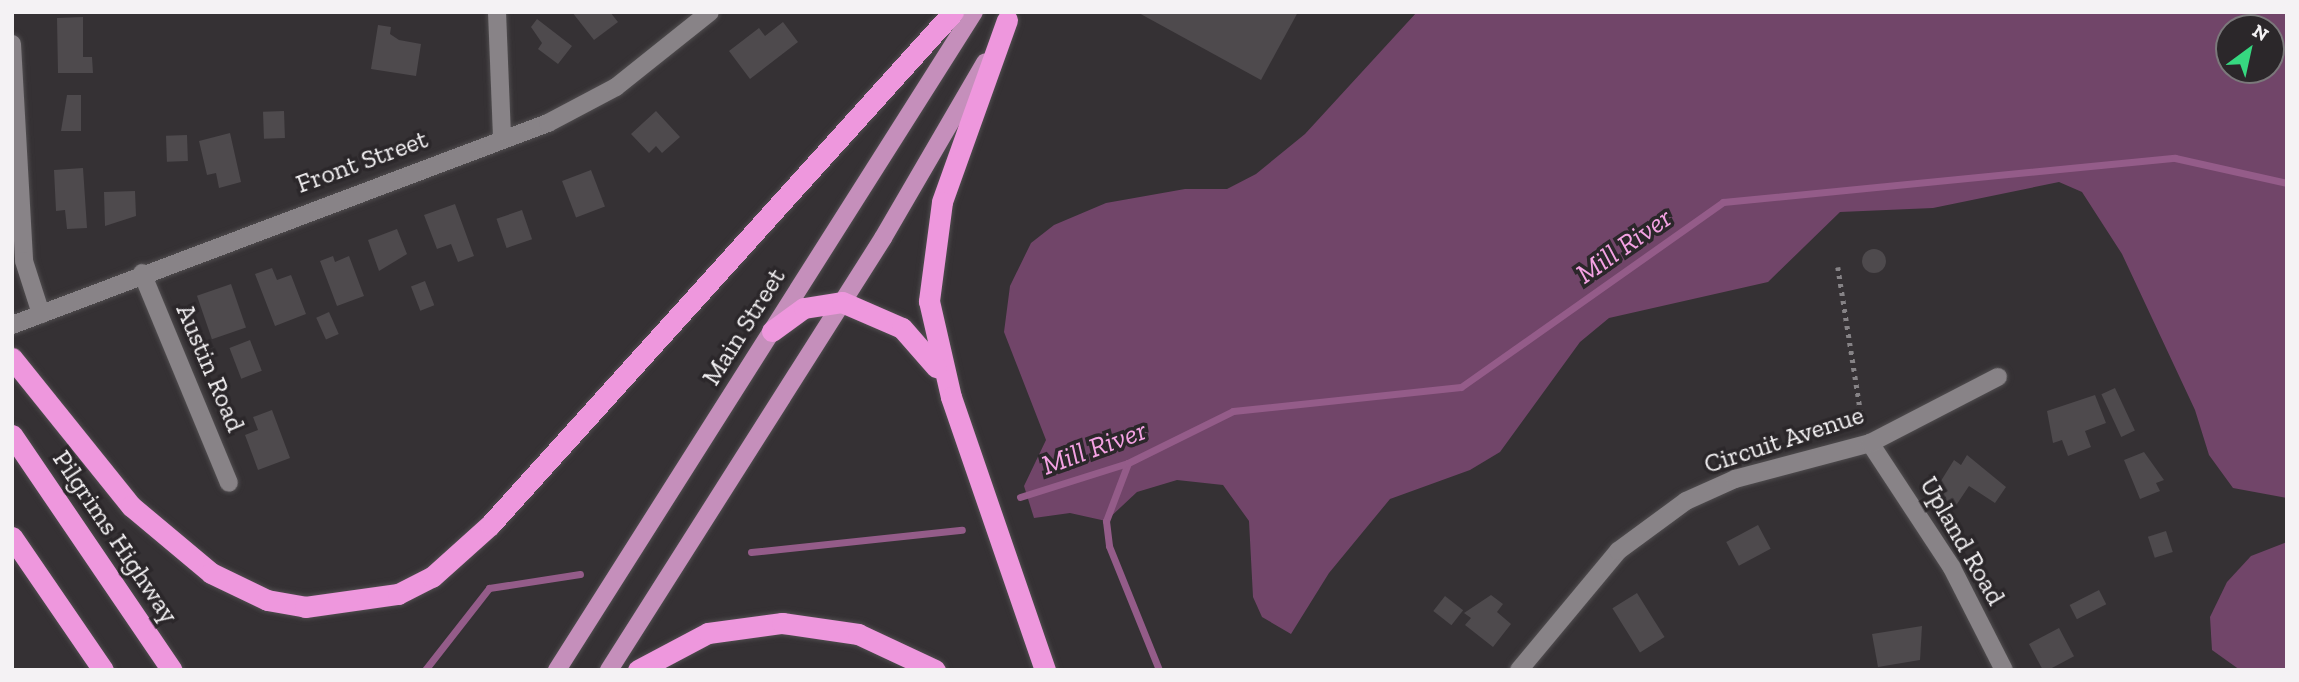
<!DOCTYPE html>
<style>
body{margin:0}
#map{position:relative;width:2299px;height:682px;overflow:hidden;background:#353134;font-family:"Zilla Slab",serif}
div>[style]{position:absolute}
.green>*{inset:0;background:#714569}
.stream>*{height:7px;margin:-3.5px;padding:0 3.5px;transform-origin:3.5px;border-radius:3.5px;background:#945c89}
.building>*{inset:0;background:#4e4a4d;transform-origin:0 0}
.round{border-radius:50%}
.path>*{height:4.5px;margin-top:-2.25px;transform-origin:0;background:repeating-linear-gradient(90deg,#868386 0 3.5px,transparent 0 8.5px)}
.roads{filter:drop-shadow(0 0 2px #504d4f) drop-shadow(0 0 2px #504d4f)}
.minor>*{height:18px;margin:-9px;padding:0 9px;transform-origin:9px;border-radius:9px;background:#888387}
.major>*{height:18px;margin:-9px;padding:0 9px;transform-origin:9px;border-radius:9px;background:#c58fbb}
.highway>*{height:21px;margin:-10.5px;padding:0 10.5px;transform-origin:10.5px;border-radius:10.5px;background:#ee97dd}
span{translate:-50% -50%;white-space:nowrap;text-align:center;line-height:1.15;-webkit-text-stroke:7px #2b272a;paint-order:stroke}
.street-label{font-size:26px;color:#f4f2f4}
.water-label{font-size:28px;color:#f4a2e3;font-style:italic}
.frame{position:absolute;inset:0;border:14px solid #f4f2f4;pointer-events:none}
.north{position:absolute;left:2215px;top:14px;width:70px;height:70px;box-sizing:border-box;background:#2b272a;border:2px solid #7b787b;border-radius:50%;rotate:33deg;font-size:19px;font-weight:700;line-height:28px;text-align:center;color:#f4f2f4}
.north::after{content:'';display:block;margin:auto;width:24px;height:32px;background:#36d880;clip-path:polygon(50% 0,100% 100%,50% 72%,0 100%)}
</style>
<div id="map">
<div class="green">
<i style="clip-path:polygon(evenodd,1417px 12px,2287px 12px,2287px 498px,2233px 488px,2209px 455px,2195px 410px,2122px 254px,2082px 192px,2059px 182px,1933px 208px,1840px 212px,1768px 282px,1609px 318px,1580px 342px,1500px 452px,1470px 470px,1390px 499px,1329px 573px,1291px 634px,1262px 617px,1253px 597px,1249px 521px,1223px 485px,1177px 480px,1137px 492px,1106px 521px,1070px 513px,1034px 518px,1024px 486px,1046px 440px,1004px 332px,1010px 286px,1031px 243px,1054px 225px,1106px 203px,1185px 189px,1227px 189px,1256px 174px,1305px 134px,1417px 12px,2229px 28px,2271px 28px,2271px 70px,2229px 70px,2229px 28px)"></i>
<i style="clip-path:polygon(2287px 542px,2287px 670px,2240px 670px,2212px 650px,2210px 617px,2227px 582px,2251px 556px)"></i>
</div>
<div class="stream">
<i style="left:1128px;top:463px;width:62px;rotate:110.8deg"></i>
<i style="left:1106px;top:521px;width:25px;rotate:83deg"></i>
<i style="left:1109px;top:546px;width:134px;rotate:68deg"></i>
<i style="left:1020px;top:497px;width:113px;rotate:-17.5deg"></i>
<i style="left:1128px;top:463px;width:117px;rotate:-26.3deg"></i>
<i style="left:1233px;top:411px;width:229px;rotate:-6deg"></i>
<i style="left:1461px;top:387px;width:321px;rotate:-35.2deg"></i>
<i style="left:1723px;top:202px;width:454px;rotate:-5.6deg"></i>
<i style="left:2175px;top:158px;width:115px;rotate:12.6deg"></i>
<i style="left:751px;top:552px;width:212px;rotate:-6deg"></i>
<i style="left:425px;top:670px;width:104px;rotate:-52deg"></i>
<i style="left:489px;top:588px;width:92px;rotate:-8.7deg"></i>
</div>
<div class="building">
<i style="clip-path:polygon(572px 12px,610px 12px,618px 22px,594px 40px)"></i>
<i style="clip-path:polygon(1137px 12px,1298px 12px,1261px 80px)"></i>
<i style="clip-path:polygon(83px 17px,83px 57px,92px 57px,93px 73px,58px 73px,57px 18px)"></i>
<i style="clip-path:polygon(537px 19px,572px 46px,558px 64px,538px 49px,542px 43px,531px 27px)"></i>
<i style="clip-path:polygon(783px 22px,798px 42px,750px 79px,729px 51px,759px 28px,765px 36px)"></i>
<i style="clip-path:polygon(378px 25px,391px 27px,390px 34px,399px 40px,421px 44px,416px 76px,371px 69px)"></i>
<i style="clip-path:polygon(67px 95px,81px 95px,81px 131px,61px 131px)"></i>
<i style="left:284px;top:111px;width:27px;height:21px;rotate:88deg"></i>
<i style="clip-path:polygon(656px 111px,680px 137px,662px 153px,656px 146px,649px 153px,631px 134px)"></i>
<i style="clip-path:polygon(230px 133px,241px 182px,219px 188px,216px 173px,207px 175px,199px 141px)"></i>
<i style="left:187px;top:135px;width:26px;height:21px;rotate:88deg"></i>
<i style="clip-path:polygon(83px 168px,87px 228px,67px 229px,65px 210px,56px 211px,54px 170px)"></i>
<i style="left:591px;top:170px;width:39px;height:31px;rotate:69deg"></i>
<i style="clip-path:polygon(135px 191px,136px 216px,105px 226px,104px 192px)"></i>
<i style="clip-path:polygon(455px 204px,474px 256px,458px 262px,451px 244px,437px 249px,424px 215px)"></i>
<i style="left:522px;top:210px;width:31px;height:27px;rotate:71deg"></i>
<i style="clip-path:polygon(397px 229px,407px 254px,379px 271px,368px 240px)"></i>
<i class="round" style="left:1862px;top:249px;width:24px;height:24px"></i>
<i style="clip-path:polygon(333px 256px,335px 262px,349px 256px,364px 296px,337px 306px,320px 261px)"></i>
<i style="clip-path:polygon(272px 268px,277px 280px,291px 275px,306px 314px,275px 326px,255px 274px)"></i>
<i style="left:425px;top:281px;width:26px;height:15px;rotate:69deg"></i>
<i style="left:231px;top:284px;width:46px;height:36px;rotate:71deg"></i>
<i style="left:329px;top:312px;width:24px;height:14px;rotate:66deg"></i>
<i style="left:250px;top:340px;width:33px;height:22px;rotate:69deg"></i>
<i style="left:2115px;top:388px;width:47px;height:15px;rotate:65deg"></i>
<i style="clip-path:polygon(2095px 395px,2106px 423px,2085px 431px,2091px 447px,2068px 456px,2062px 440px,2053px 443px,2047px 411px)"></i>
<i style="clip-path:polygon(272px 410px,290px 458px,258px 470px,245px 435px,258px 430px,253px 417px)"></i>
<i style="clip-path:polygon(2144px 452px,2164px 480px,2156px 483px,2160px 491px,2140px 499px,2124px 460px)"></i>
<i style="clip-path:polygon(1967px 455px,2006px 487px,1995px 503px,1969px 486px,1953px 510px,1934px 492px,1954px 460px,1961px 465px)"></i>
<i style="left:1758px;top:525px;width:27px;height:36px;rotate:62deg"></i>
<i style="left:2166px;top:531px;width:22px;height:19px;rotate:72deg"></i>
<i style="left:2099px;top:590px;width:16px;height:33px;rotate:63deg"></i>
<i style="left:1637px;top:593px;width:52px;height:29px;rotate:58deg"></i>
<i style="clip-path:polygon(1491px 595px,1503px 604px,1497px 612px,1511px 624px,1493px 647px,1465px 625px,1471px 618px,1464px 613px)"></i>
<i style="left:1445px;top:596px;width:23px;height:19px;rotate:38deg"></i>
<i style="clip-path:polygon(1922px 626px,1920px 660px,1878px 667px,1872px 634px)"></i>
<i style="left:2059px;top:628px;width:32px;height:34px;rotate:62deg"></i>
</div>
<div class="path">
<i style="left:1838px;top:267px;width:161px;rotate:81.1deg"></i>
</div>
<div class="roads">
<div class="minor">
<i style="left:497px;top:12px;width:126px;rotate:87.7deg"></i>
<i style="left:12px;top:44px;width:217px;rotate:86.8deg"></i>
<i style="left:24px;top:261px;width:56px;rotate:72.2deg"></i>
<i style="left:142px;top:273px;width:227px;rotate:67.5deg"></i>
<i style="left:12px;top:325px;width:573px;rotate:-20.65deg"></i>
<i style="left:548px;top:123px;width:77px;rotate:-27.9deg"></i>
<i style="left:616px;top:87px;width:120px;rotate:-38.6deg"></i>
<i style="left:1870px;top:443px;width:149px;rotate:56.7deg"></i>
<i style="left:1952px;top:568px;width:114px;rotate:63deg"></i>
<i style="left:1519px;top:670px;width:155px;rotate:-50.2deg"></i>
<i style="left:1618px;top:551px;width:84px;rotate:-36.3deg"></i>
<i style="left:1686px;top:501px;width:54px;rotate:-24.2deg"></i>
<i style="left:1735px;top:479px;width:140px;rotate:-14.9deg"></i>
<i style="left:1870px;top:443px;width:144px;rotate:-27.3deg"></i>
</div>
<div class="major">
<i style="left:557px;top:670px;width:779px;rotate:-57.64deg"></i>
<i style="left:609px;top:670px;width:512px;rotate:-57.61deg"></i>
<i style="left:883px;top:238px;width:203px;rotate:-59.8deg"></i>
</div>
<div class="highway">
<i style="left:1007px;top:20px;width:193px;rotate:109.7deg"></i>
<i style="left:942px;top:202px;width:100px;rotate:97.5deg"></i>
<i style="left:929px;top:301px;width:98px;rotate:77.1deg"></i>
<i style="left:951px;top:397px;width:289px;rotate:71deg"></i>
<i style="left:772px;top:331px;width:39px;rotate:-36deg"></i>
<i style="left:804px;top:308px;width:38px;rotate:-9deg"></i>
<i style="left:842px;top:302px;width:65px;rotate:23.4deg"></i>
<i style="left:902px;top:328px;width:52px;rotate:48.9deg"></i>
<i style="left:12px;top:358px;width:190px;rotate:51.2deg"></i>
<i style="left:131px;top:506px;width:104px;rotate:39.9deg"></i>
<i style="left:211px;top:573px;width:62px;rotate:25.7deg"></i>
<i style="left:267px;top:600px;width:39px;rotate:10deg"></i>
<i style="left:305px;top:607px;width:94px;rotate:-8deg"></i>
<i style="left:398px;top:594px;width:38px;rotate:-27deg"></i>
<i style="left:432px;top:577px;width:78px;rotate:-41.9deg"></i>
<i style="left:490px;top:525px;width:691px;rotate:-47.93deg"></i>
<i style="left:12px;top:435px;width:284px;rotate:55.8deg"></i>
<i style="left:12px;top:537px;width:161px;rotate:55.6deg"></i>
<i style="left:638px;top:670px;width:79px;rotate:-27.9deg"></i>
<i style="left:708px;top:633px;width:75px;rotate:-7.7deg"></i>
<i style="left:782px;top:623px;width:77px;rotate:8.2deg"></i>
<i style="left:858px;top:634px;width:85px;rotate:25.1deg"></i>
</div>
</div>
<div class="street-label">
<span style="left:362px;top:162px;rotate:-20deg">Front Street</span>
<span style="left:744px;top:327px;rotate:-58deg">Main Street</span>
<span style="left:210px;top:368px;rotate:67deg">Austin Road</span>
<span style="left:1784px;top:440px;rotate:-18deg">Circuit Avenue</span>
<span style="left:115px;top:537px;rotate:56deg">Pilgrims Highway</span>
<span style="left:1962px;top:541px;rotate:60deg">Upland Road</span>
</div>
<div class="water-label">
<span style="left:1624px;top:246px;rotate:-35deg">Mill River</span>
<span style="left:1094px;top:448px;rotate:-20deg">Mill River</span>
</div>
<div class="frame"></div>
<div class="north">N</div>
</div>
